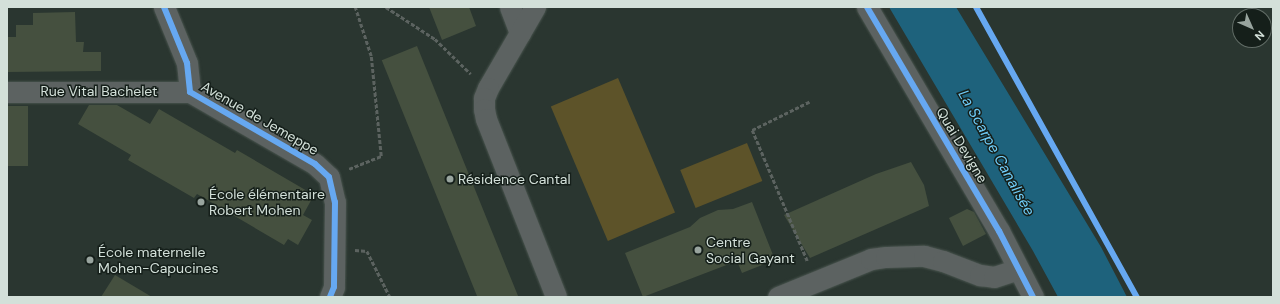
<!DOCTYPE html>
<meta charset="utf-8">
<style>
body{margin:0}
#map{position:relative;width:1280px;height:304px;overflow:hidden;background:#2a3630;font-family:"DM Sans",sans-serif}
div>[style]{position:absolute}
.green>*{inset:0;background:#5d5329;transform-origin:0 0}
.water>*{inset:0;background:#1e627c}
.building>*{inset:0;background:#45503f;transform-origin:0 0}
.path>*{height:2.5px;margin-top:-1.25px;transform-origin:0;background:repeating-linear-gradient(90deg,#5c6360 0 4px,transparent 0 6px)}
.roads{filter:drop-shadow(0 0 1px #49544e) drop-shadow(0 0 1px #49544e)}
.minor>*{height:21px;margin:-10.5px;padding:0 10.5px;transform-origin:10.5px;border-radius:10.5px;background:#5c6261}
.cycleway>*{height:6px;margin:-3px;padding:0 3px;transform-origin:3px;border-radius:3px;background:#66a8f1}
.dots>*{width:11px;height:11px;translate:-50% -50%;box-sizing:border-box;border:2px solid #151f1a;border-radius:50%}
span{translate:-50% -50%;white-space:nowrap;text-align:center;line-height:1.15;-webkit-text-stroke:3px #151f1a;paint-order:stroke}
.street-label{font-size:14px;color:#d3e0d9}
.poi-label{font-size:14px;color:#d3e0d9}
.left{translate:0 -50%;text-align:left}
.water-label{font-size:15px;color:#6fccf8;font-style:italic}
.frame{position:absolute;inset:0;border:8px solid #d3e0d9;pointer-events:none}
.north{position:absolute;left:1232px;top:8px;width:40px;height:40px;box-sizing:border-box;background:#151f1a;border:1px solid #616c66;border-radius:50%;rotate:135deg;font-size:11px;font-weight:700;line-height:16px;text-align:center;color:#d3e0d9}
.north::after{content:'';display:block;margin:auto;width:14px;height:18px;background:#98a49e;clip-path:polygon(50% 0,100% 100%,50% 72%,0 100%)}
</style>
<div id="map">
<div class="green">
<i style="left:618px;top:78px;width:146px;height:73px;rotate:67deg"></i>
<i style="left:747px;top:143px;width:41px;height:72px;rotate:68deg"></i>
</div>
<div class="water">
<i style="clip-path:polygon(889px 7px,956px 7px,1101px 247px,1127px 297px,1058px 297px,1033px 251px)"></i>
</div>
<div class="building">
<i style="clip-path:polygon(429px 7px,469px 7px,476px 26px,442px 40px)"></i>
<i style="clip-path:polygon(75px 12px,76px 42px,84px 42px,83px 52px,101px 52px,101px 71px,7px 72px,7px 37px,16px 37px,16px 25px,33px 25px,33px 13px)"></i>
<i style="left:417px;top:46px;width:270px;height:38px;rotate:68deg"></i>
<i style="clip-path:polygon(89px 105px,117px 105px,150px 124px,159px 109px,235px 153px,237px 150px,314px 195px,303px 215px,312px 220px,298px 245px,288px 239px,284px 245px,197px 194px,194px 198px,128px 160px,131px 155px,78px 124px)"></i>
<i style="left:7px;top:106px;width:21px;height:60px"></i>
<i style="clip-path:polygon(911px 162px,924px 185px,929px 206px,810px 258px,784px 215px,876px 174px)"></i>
<i style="clip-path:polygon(752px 202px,775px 260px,742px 273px,737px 261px,643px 297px,625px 253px,690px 227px,700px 218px,718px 210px,733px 209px)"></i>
<i style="clip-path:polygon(967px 209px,974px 212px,986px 234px,963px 246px,949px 218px)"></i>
<i style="clip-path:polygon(115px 275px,152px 297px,101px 297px)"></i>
</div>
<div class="path">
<i style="left:386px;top:7px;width:59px;rotate:33.1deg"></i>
<i style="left:435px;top:39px;width:50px;rotate:44.2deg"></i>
<i style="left:349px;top:169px;width:35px;rotate:-22deg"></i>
<i style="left:381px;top:156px;width:100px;rotate:-95.7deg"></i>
<i style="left:371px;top:56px;width:52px;rotate:-108.1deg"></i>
<i style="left:355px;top:250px;width:12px;rotate:5deg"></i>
<i style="left:367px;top:251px;width:51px;rotate:63.4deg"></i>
<i style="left:807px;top:261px;width:142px;rotate:-112.8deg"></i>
<i style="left:752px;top:130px;width:64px;rotate:-26.2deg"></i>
</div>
<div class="roads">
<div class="minor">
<i style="left:164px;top:7px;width:61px;rotate:67.7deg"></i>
<i style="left:187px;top:63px;width:29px;rotate:84deg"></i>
<i style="left:190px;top:92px;width:144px;rotate:29.9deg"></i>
<i style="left:315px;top:164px;width:19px;rotate:43deg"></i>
<i style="left:329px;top:177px;width:26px;rotate:77deg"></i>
<i style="left:335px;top:202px;width:85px;rotate:90.7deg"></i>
<i style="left:334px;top:287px;width:11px;rotate:112deg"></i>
<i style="left:510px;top:7px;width:28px;rotate:69deg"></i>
<i style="left:535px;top:7px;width:94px;rotate:120.1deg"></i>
<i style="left:488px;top:88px;width:11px;rotate:112deg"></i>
<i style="left:484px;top:98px;width:11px;rotate:90deg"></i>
<i style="left:484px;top:109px;width:10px;rotate:79deg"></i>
<i style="left:486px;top:119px;width:191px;rotate:68.5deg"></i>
<i style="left:867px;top:7px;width:260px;rotate:59.5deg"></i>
<i style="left:999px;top:231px;width:74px;rotate:62.7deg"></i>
<i style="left:7px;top:92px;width:183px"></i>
<i style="left:778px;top:297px;width:100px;rotate:-22.2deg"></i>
<i style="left:871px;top:259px;width:15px;rotate:-8deg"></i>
<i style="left:886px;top:257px;width:38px;rotate:-2deg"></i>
<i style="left:924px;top:256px;width:20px;rotate:15deg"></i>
<i style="left:943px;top:261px;width:40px;rotate:21deg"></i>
<i style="left:980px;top:275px;width:14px;rotate:8deg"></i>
<i style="left:994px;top:277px;width:25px;rotate:-18deg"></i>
</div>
</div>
<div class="cycleway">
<i style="left:164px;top:7px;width:61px;rotate:67.7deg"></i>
<i style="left:187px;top:63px;width:29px;rotate:84deg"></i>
<i style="left:190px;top:92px;width:144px;rotate:29.9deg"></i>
<i style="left:315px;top:164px;width:19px;rotate:43deg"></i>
<i style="left:329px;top:177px;width:26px;rotate:77deg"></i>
<i style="left:335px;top:202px;width:85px;rotate:90.7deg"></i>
<i style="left:334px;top:287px;width:11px;rotate:112deg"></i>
<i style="left:867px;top:7px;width:260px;rotate:59.5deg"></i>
<i style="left:999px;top:231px;width:74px;rotate:62.7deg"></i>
<i style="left:976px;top:7px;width:332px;rotate:61deg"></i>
</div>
<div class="dots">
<i style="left:450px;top:179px;background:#98a49e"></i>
<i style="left:201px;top:202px;background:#98a49e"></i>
<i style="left:698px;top:250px;background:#98a49e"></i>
<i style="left:90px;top:260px;background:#98a49e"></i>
</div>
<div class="street-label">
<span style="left:99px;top:91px">Rue Vital Bachelet</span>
<span style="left:260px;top:118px;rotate:30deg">Avenue de Jemeppe</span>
<span style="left:962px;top:145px;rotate:59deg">Quai Devigne</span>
</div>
<div class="poi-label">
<span class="left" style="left:458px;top:179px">Résidence Cantal</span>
<span class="left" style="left:209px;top:202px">École élémentaire<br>Robert Mohen</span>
<span class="left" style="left:706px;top:250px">Centre<br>Social Gayant</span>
<span class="left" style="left:98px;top:260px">École maternelle<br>Mohen-Capucines</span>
</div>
<div class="water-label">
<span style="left:996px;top:153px;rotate:61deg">La Scarpe Canalisée</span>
</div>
<div class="frame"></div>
<div class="north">N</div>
</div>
